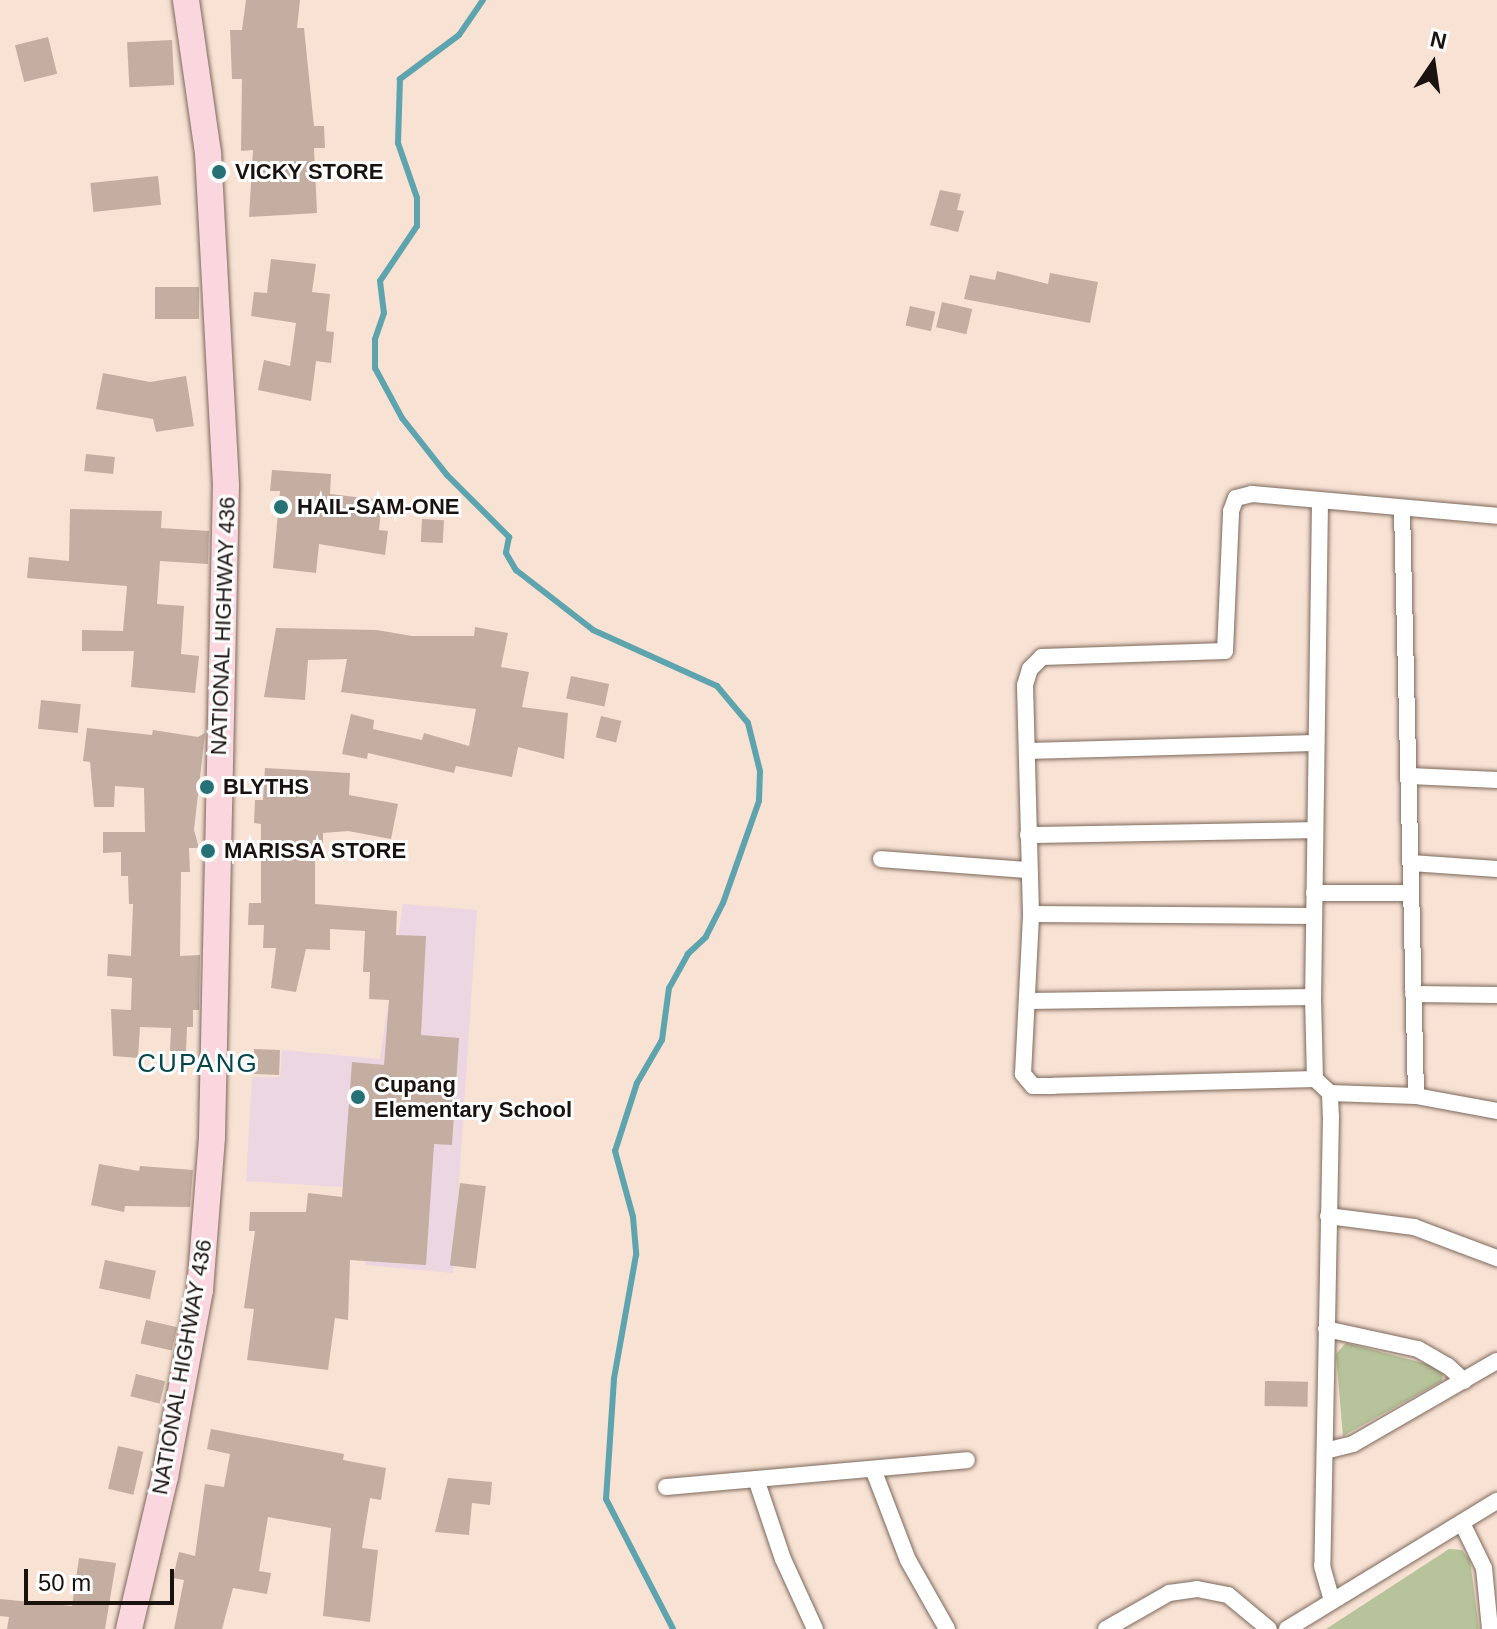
<!DOCTYPE html>
<style>
body{margin:0}
#map{position:relative;width:1497px;height:1629px;overflow:hidden;background:#f8e2d4;font-family:Helvetica,sans-serif}
div>[style]{position:absolute}
.education>*{inset:0;background:#ecd6e2}
.green>*{inset:0;background:#b7c39a}
.stream>*{height:6px;margin:-3px;padding:0 3px;transform-origin:3px;border-radius:3px;background:#5ea4ae}
.building>*{inset:0;background:#c3aea1;transform-origin:0 0}
.roads{filter:drop-shadow(0 0 2px #7c695c) drop-shadow(0 0 2px #7c695c)}
.street>*{height:16px;margin:-8px;padding:0 8px;transform-origin:8px;border-radius:8px;background:#fff}
.primary>*{height:26px;margin:-13px;padding:0 13px;transform-origin:13px;border-radius:13px;background:#fad6df}
.dots>*{width:22px;height:22px;translate:-50% -50%;box-sizing:border-box;border:4px solid #fff;border-radius:50%}
span{translate:-50% -50%;white-space:nowrap;text-align:center;line-height:1.15;-webkit-text-stroke:6px #fff;paint-order:stroke}
.poi-label{font-size:22px;color:#1a120e;font-weight:700}
.left{translate:0 -50%;text-align:left}
.street-label{font-size:22px;color:#1a120e}
.quarter-label{font-size:26px;color:#04474c;letter-spacing:2px}
.north{position:absolute;left:1393px;top:24px;width:80px;height:80px;-webkit-text-stroke:6px #fff;paint-order:stroke;rotate:13deg;font-size:22px;font-weight:700;line-height:32px;text-align:center;color:#1a120e}
.north::after{content:'';display:block;margin:auto;width:28px;height:36px;background:#1a120e;clip-path:polygon(50% 0,100% 100%,50% 72%,0 100%)}
.scale{position:absolute;left:24px;top:1569px;width:150px;height:36px;box-sizing:border-box;border:4px solid #1a120e;border-top:0;padding-left:10px;font-size:24px;line-height:28px;white-space:nowrap;color:#1a120e;-webkit-text-stroke:6px #fff;paint-order:stroke}
</style>
<div id="map">
<div class="education">
<i style="clip-path:polygon(403px 904px,477px 910px,453px 1273px,365px 1265px,371px 1189px,246px 1181px,252px 1077px,280px 1077px,282px 1050px,380px 1059px)"></i>
</div>
<div class="green">
<i style="clip-path:polygon(1346px 1343px,1431px 1365px,1443px 1374px,1442px 1381px,1343px 1436px,1336px 1354px)"></i>
<i style="clip-path:polygon(1449px 1549px,1462px 1550px,1470px 1560px,1479px 1629px,1326px 1629px)"></i>
</div>
<div class="stream">
<i style="left:483px;top:0;width:42px;rotate:124.4deg"></i>
<i style="left:459px;top:35px;width:74px;rotate:143.3deg"></i>
<i style="left:400px;top:79px;width:64px;rotate:91.8deg"></i>
<i style="left:398px;top:143px;width:58px;rotate:70.9deg"></i>
<i style="left:417px;top:198px;width:28px;rotate:90deg"></i>
<i style="left:417px;top:226px;width:66px;rotate:123.9deg"></i>
<i style="left:380px;top:281px;width:32px;rotate:83deg"></i>
<i style="left:384px;top:313px;width:28px;rotate:109deg"></i>
<i style="left:375px;top:339px;width:29px;rotate:90deg"></i>
<i style="left:375px;top:368px;width:57px;rotate:61.6deg"></i>
<i style="left:402px;top:418px;width:73px;rotate:51.7deg"></i>
<i style="left:447px;top:475px;width:88px;rotate:45deg"></i>
<i style="left:509px;top:537px;width:16px;rotate:101deg"></i>
<i style="left:506px;top:553px;width:20px;rotate:60deg"></i>
<i style="left:516px;top:570px;width:98px;rotate:37.9deg"></i>
<i style="left:593px;top:630px;width:136px;rotate:24.3deg"></i>
<i style="left:717px;top:686px;width:48px;rotate:50deg"></i>
<i style="left:748px;top:723px;width:49px;rotate:76deg"></i>
<i style="left:760px;top:771px;width:30px;rotate:92deg"></i>
<i style="left:759px;top:801px;width:108px;rotate:109.4deg"></i>
<i style="left:723px;top:903px;width:38px;rotate:117deg"></i>
<i style="left:706px;top:937px;width:25px;rotate:137deg"></i>
<i style="left:688px;top:954px;width:39px;rotate:119deg"></i>
<i style="left:669px;top:988px;width:52px;rotate:97.7deg"></i>
<i style="left:662px;top:1040px;width:50px;rotate:120.2deg"></i>
<i style="left:637px;top:1083px;width:71px;rotate:107.9deg"></i>
<i style="left:615px;top:1151px;width:68px;rotate:74.7deg"></i>
<i style="left:633px;top:1217px;width:38px;rotate:85deg"></i>
<i style="left:636px;top:1255px;width:126px;rotate:100.1deg"></i>
<i style="left:614px;top:1379px;width:120px;rotate:93.8deg"></i>
<i style="left:606px;top:1499px;width:146px;rotate:62.7deg"></i>
</div>
<div class="building">
<i style="clip-path:polygon(246px 0,300px 0,297px 28px,304px 28px,314px 126px,324px 126px,325px 148px,314px 148px,317px 213px,249px 217px,253px 150px,241px 151px,242px 79px,232px 79px,230px 30px,242px 30px)"></i>
<i style="left:48px;top:37px;width:38px;height:34px;rotate:76deg"></i>
<i style="left:172px;top:40px;width:45px;height:45px;rotate:87deg"></i>
<i style="left:158px;top:176px;width:29px;height:68px;rotate:84deg"></i>
<i style="clip-path:polygon(940px 190px,961px 194px,957px 210px,964px 211px,958px 232px,930px 225px)"></i>
<i style="clip-path:polygon(271px 259px,316px 264px,312px 292px,330px 294px,326px 331px,334px 332px,331px 363px,316px 361px,311px 401px,258px 390px,264px 360px,290px 366px,296px 323px,251px 316px,254px 292px,267px 293px)"></i>
<i style="clip-path:polygon(997px 271px,1048px 284px,1050px 273px,1098px 282px,1090px 323px,964px 299px,970px 275px,995px 280px)"></i>
<i style="left:155px;top:287px;width:44px;height:32px"></i>
<i style="left:942px;top:302px;width:31px;height:26px;rotate:13deg"></i>
<i style="left:910px;top:306px;width:26px;height:20px;rotate:13deg"></i>
<i style="clip-path:polygon(103px 373px,150px 382px,186px 376px,194px 426px,156px 432px,153px 419px,96px 409px)"></i>
<i style="left:86px;top:454px;width:29px;height:17px;rotate:6deg"></i>
<i style="clip-path:polygon(272px 470px,331px 474px,330px 494px,382px 500px,379px 530px,388px 531px,385px 555px,319px 544px,316px 573px,273px 568px,280px 491px,270px 491px)"></i>
<i style="clip-path:polygon(70px 509px,162px 511px,161px 528px,209px 531px,208px 564px,160px 561px,157px 604px,184px 606px,181px 654px,199px 656px,195px 693px,131px 687px,134px 651px,82px 651px,82px 630px,123px 631px,127px 586px,27px 578px,29px 557px,69px 561px)"></i>
<i style="left:422px;top:519px;width:22px;height:23px;rotate:3deg"></i>
<i style="clip-path:polygon(475px 627px,508px 633px,501px 667px,529px 672px,522px 707px,568px 713px,564px 759px,518px 747px,512px 777px,456px 766px,454px 773px,368px 753px,367px 759px,342px 754px,351px 714px,374px 720px,373px 729px,422px 740px,424px 733px,469px 746px,476px 709px,341px 692px,347px 659px,308px 660px,305px 700px,264px 697px,276px 628px,377px 630px,412px 636px,474px 636px)"></i>
<i style="left:571px;top:676px;width:39px;height:23px;rotate:12deg"></i>
<i style="left:41px;top:700px;width:40px;height:29px;rotate:6deg"></i>
<i style="left:601px;top:716px;width:21px;height:22px;rotate:14deg"></i>
<i style="clip-path:polygon(87px 728px,152px 735px,153px 730px,198px 737px,205px 733px,194px 830px,199px 848px,189px 848px,190px 872px,181px 872px,180px 956px,200px 955px,199px 1010px,193px 1010px,193px 1027px,187px 1027px,186px 1053px,170px 1052px,171px 1028px,140px 1027px,138px 1058px,113px 1056px,111px 1009px,131px 1010px,132px 978px,107px 976px,108px 954px,131px 956px,133px 904px,129px 904px,128px 876px,121px 876px,121px 852px,103px 853px,103px 832px,145px 832px,144px 788px,115px 786px,114px 807px,94px 807px,90px 762px,83px 761px)"></i>
<i style="clip-path:polygon(265px 768px,350px 773px,349px 795px,398px 804px,391px 839px,348px 831px,323px 833px,323px 848px,315px 848px,315px 904px,397px 911px,396px 935px,426px 936px,421px 1035px,459px 1038px,452px 1145px,434px 1144px,426px 1265px,350px 1260px,348px 1320px,335px 1318px,328px 1370px,247px 1360px,254px 1309px,244px 1308px,255px 1231px,249px 1231px,250px 1212px,306px 1212px,308px 1193px,342px 1197px,352px 1062px,384px 1065px,389px 1000px,369px 999px,370px 972px,363px 972px,365px 931px,330px 929px,330px 950px,306px 949px,296px 992px,271px 988px,276px 948px,263px 948px,264px 925px,248px 925px,249px 903px,261px 903px,261px 824px,254px 823px,255px 800px,263px 800px)"></i>
<i style="left:254px;top:1049px;width:26px;height:25px;rotate:2deg"></i>
<i style="clip-path:polygon(99px 1164px,139px 1171px,140px 1166px,193px 1170px,190px 1207px,125px 1206px,124px 1212px,91px 1205px)"></i>
<i style="left:460px;top:1183px;width:26px;height:83px;rotate:7deg"></i>
<i style="left:105px;top:1260px;width:52px;height:29px;rotate:12deg"></i>
<i style="left:146px;top:1320px;width:32px;height:24px;rotate:13deg"></i>
<i style="left:136px;top:1374px;width:30px;height:23px;rotate:14deg"></i>
<i style="left:1265px;top:1381px;width:43px;height:25px;rotate:1deg"></i>
<i style="clip-path:polygon(211px 1429px,344px 1454px,343px 1460px,386px 1468px,381px 1500px,370px 1498px,362px 1548px,378px 1550px,370px 1622px,323px 1616px,331px 1528px,268px 1517px,259px 1571px,271px 1573px,267px 1594px,233px 1588px,222px 1629px,174px 1629px,184px 1580px,173px 1578px,179px 1552px,195px 1556px,205px 1484px,224px 1487px,230px 1454px,207px 1449px)"></i>
<i style="left:118px;top:1446px;width:26px;height:44px;rotate:13deg"></i>
<i style="clip-path:polygon(448px 1478px,492px 1482px,490px 1505px,472px 1503px,469px 1535px,435px 1532px)"></i>
<i style="clip-path:polygon(79px 1558px,116px 1563px,105px 1629px,7px 1629px,9px 1617px,0 1616px,0 1599px,72px 1606px)"></i>
</div>
<div class="roads">
<div class="street">
<i style="left:1320px;top:502px;width:495px;rotate:90.8deg"></i>
<i style="left:1313px;top:997px;width:82px;rotate:88.6deg"></i>
<i style="left:1315px;top:1079px;width:21px;rotate:43deg"></i>
<i style="left:1330px;top:1093px;width:23px;rotate:88deg"></i>
<i style="left:1331px;top:1116px;width:450px;rotate:91.1deg"></i>
<i style="left:1322px;top:1566px;width:35px;rotate:74deg"></i>
<i style="left:1402px;top:509px;width:587px;rotate:88.63deg"></i>
<i style="left:1027px;top:751px;width:288px;rotate:-1.6deg"></i>
<i style="left:1410px;top:776px;width:87px;rotate:2.6deg"></i>
<i style="left:1028px;top:835px;width:285px;rotate:-1deg"></i>
<i style="left:881px;top:859px;width:148px;rotate:4.3deg"></i>
<i style="left:1411px;top:863px;width:86px;rotate:4deg"></i>
<i style="left:1314px;top:893px;width:97px"></i>
<i style="left:1031px;top:914px;width:283px;rotate:0.4deg"></i>
<i style="left:1413px;top:994px;width:84px;rotate:0.7deg"></i>
<i style="left:1028px;top:1001px;width:285px;rotate:-0.8deg"></i>
<i style="left:1315px;top:1079px;width:262px;rotate:178.5deg"></i>
<i style="left:1053px;top:1086px;width:20px;rotate:180deg"></i>
<i style="left:1033px;top:1086px;width:16px;rotate:-130deg"></i>
<i style="left:1023px;top:1074px;width:160px;rotate:-87.1deg"></i>
<i style="left:1031px;top:914px;width:229px;rotate:-91.5deg"></i>
<i style="left:1025px;top:685px;width:17px;rotate:-73deg"></i>
<i style="left:1030px;top:669px;width:17px;rotate:-45deg"></i>
<i style="left:1042px;top:657px;width:183px;rotate:-1.9deg"></i>
<i style="left:1225px;top:651px;width:140px;rotate:-87.5deg"></i>
<i style="left:1231px;top:511px;width:14px;rotate:-69deg"></i>
<i style="left:1236px;top:498px;width:16px;rotate:-14deg"></i>
<i style="left:1252px;top:494px;width:246px;rotate:5.1deg"></i>
<i style="left:1330px;top:1093px;width:86px;rotate:2deg"></i>
<i style="left:1416px;top:1096px;width:82px;rotate:10.5deg"></i>
<i style="left:1328px;top:1216px;width:87px;rotate:7.3deg"></i>
<i style="left:1414px;top:1227px;width:89px;rotate:20.5deg"></i>
<i style="left:1326px;top:1329px;width:94px;rotate:12.3deg"></i>
<i style="left:1418px;top:1349px;width:34px;rotate:30deg"></i>
<i style="left:1448px;top:1366px;width:22px;rotate:43deg"></i>
<i style="left:1325px;top:1451px;width:29px;rotate:-14deg"></i>
<i style="left:1353px;top:1444px;width:166px;rotate:-30deg"></i>
<i style="left:873px;top:1469px;width:97px;rotate:69deg"></i>
<i style="left:908px;top:1560px;width:79px;rotate:60.5deg"></i>
<i style="left:756px;top:1479px;width:84px;rotate:71.4deg"></i>
<i style="left:783px;top:1559px;width:77px;rotate:65.4deg"></i>
<i style="left:666px;top:1487px;width:302px;rotate:-5.1deg"></i>
<i style="left:1462px;top:1523px;width:50px;rotate:63.9deg"></i>
<i style="left:1484px;top:1568px;width:61px;rotate:84.4deg"></i>
<i style="left:1106px;top:1629px;width:73px;rotate:-29.7deg"></i>
<i style="left:1169px;top:1593px;width:28px;rotate:-8deg"></i>
<i style="left:1197px;top:1589px;width:32px;rotate:11deg"></i>
<i style="left:1228px;top:1595px;width:53px;rotate:39.7deg"></i>
<i style="left:1287px;top:1629px;width:246px;rotate:-31.4deg"></i>
</div>
<div class="primary">
<i style="left:129px;top:1629px;width:156px;rotate:-76.7deg"></i>
<i style="left:165px;top:1477px;width:190px;rotate:-79.4deg"></i>
<i style="left:200px;top:1290px;width:154px;rotate:-85.5deg"></i>
<i style="left:212px;top:1136px;width:651px;rotate:-88.77deg"></i>
<i style="left:226px;top:485px;width:332px;rotate:-93.1deg"></i>
<i style="left:208px;top:153px;width:155px;rotate:-98.2deg"></i>
</div>
</div>
<div class="dots">
<i style="left:219px;top:172px;background:#267176"></i>
<i style="left:281px;top:507px;background:#267176"></i>
<i style="left:207px;top:787px;background:#267176"></i>
<i style="left:208px;top:851px;background:#267176"></i>
<i style="left:358px;top:1097px;background:#267176"></i>
</div>
<div class="poi-label">
<span class="left" style="left:235px;top:172px">VICKY STORE</span>
<span class="left" style="left:297px;top:507px">HAIL-SAM-ONE</span>
<span class="left" style="left:223px;top:787px">BLYTHS</span>
<span class="left" style="left:224px;top:851px">MARISSA STORE</span>
<span class="left" style="left:374px;top:1097px">Cupang<br>Elementary School</span>
</div>
<div class="street-label">
<span style="left:223px;top:626px;rotate:-88deg">NATIONAL HIGHWAY 436</span>
<span style="left:182px;top:1367px;rotate:-80deg">NATIONAL HIGHWAY 436</span>
</div>
<div class="quarter-label">
<span style="left:198px;top:1064px">CUPANG</span>
</div>
<div class="north">N</div>
<div class="scale">50 m</div>
</div>
